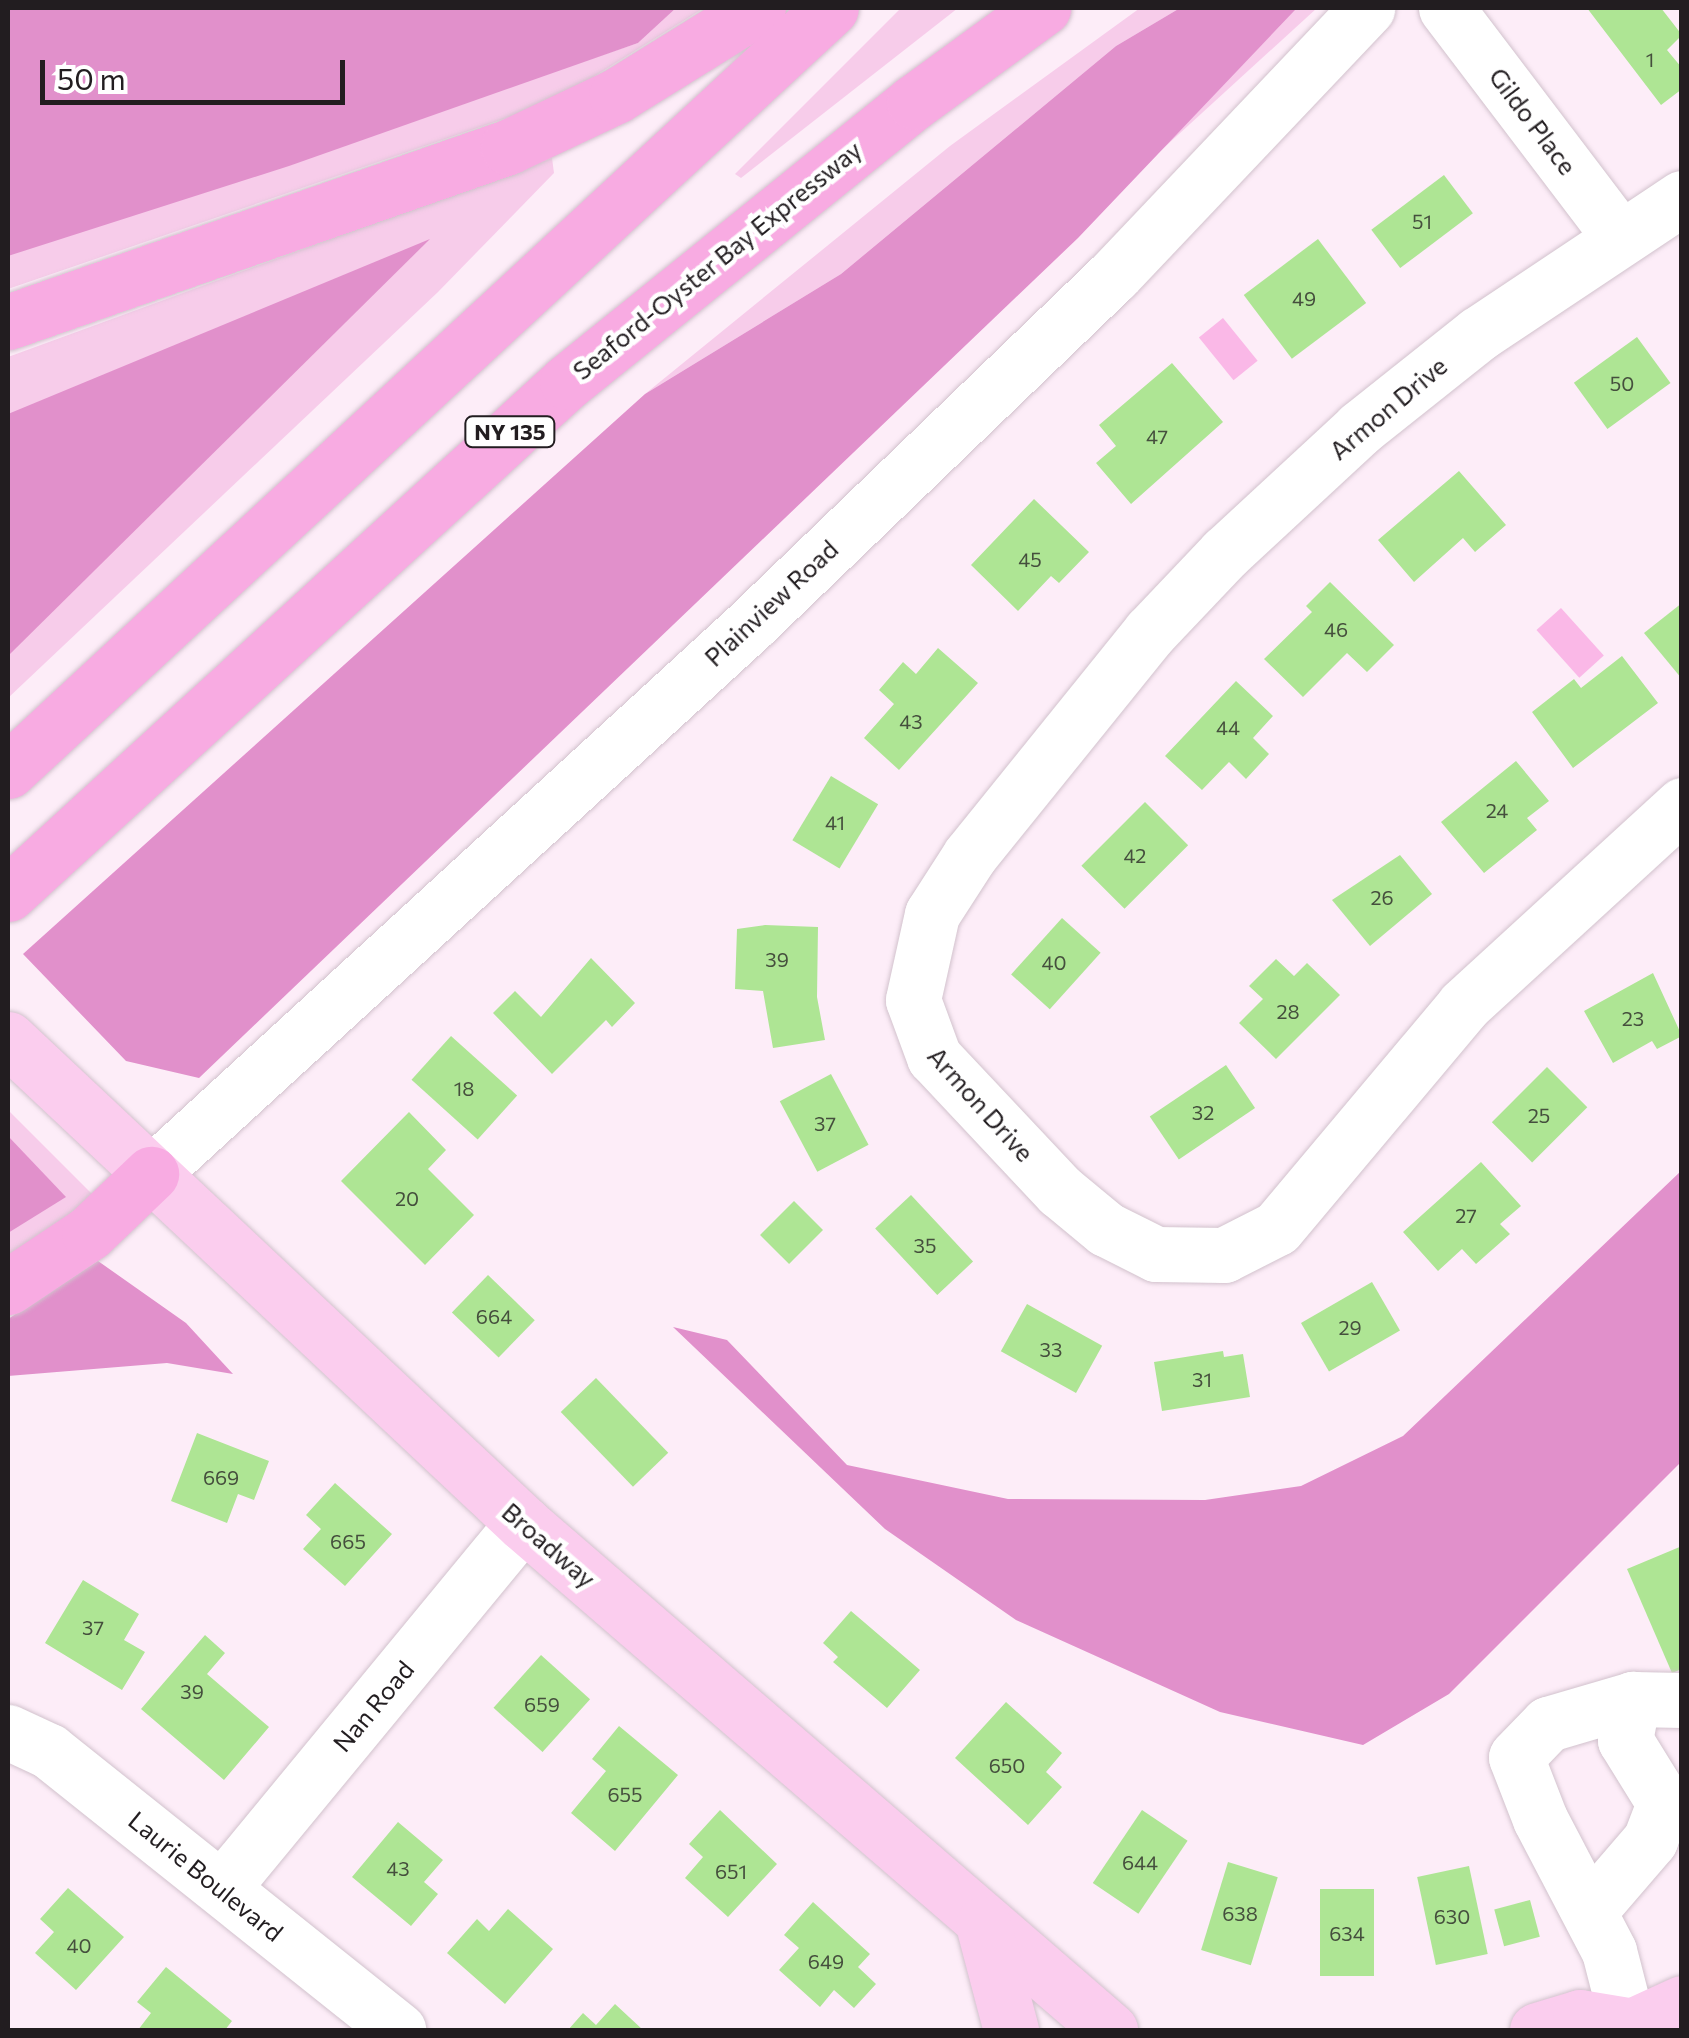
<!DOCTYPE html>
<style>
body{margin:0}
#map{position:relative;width:1689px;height:2038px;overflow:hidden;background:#fdedf8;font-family:Commissioner,sans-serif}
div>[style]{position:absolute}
.green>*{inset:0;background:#f7ccea}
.forest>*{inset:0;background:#e190cb}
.water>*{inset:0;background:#fab8e7;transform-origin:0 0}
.building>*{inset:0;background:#aee594;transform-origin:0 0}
.roads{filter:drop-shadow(0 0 2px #d2c2cd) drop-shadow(0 0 2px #d2c2cd)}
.minor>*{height:55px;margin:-27.5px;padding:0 27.5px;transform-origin:27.5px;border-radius:27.5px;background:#fff}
.major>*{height:55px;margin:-27.5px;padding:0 27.5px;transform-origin:27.5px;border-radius:27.5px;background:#fbcdee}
.highway>*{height:55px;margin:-27.5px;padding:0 27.5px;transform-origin:27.5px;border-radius:27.5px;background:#f8abe2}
span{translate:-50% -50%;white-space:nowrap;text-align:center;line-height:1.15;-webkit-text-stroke:9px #fff;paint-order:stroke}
.number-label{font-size:20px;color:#454f3d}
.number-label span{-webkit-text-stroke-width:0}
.shield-label span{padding:2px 8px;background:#fff;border:2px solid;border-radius:8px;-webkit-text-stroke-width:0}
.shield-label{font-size:22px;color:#221d20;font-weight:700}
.street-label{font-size:25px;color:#221d20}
.frame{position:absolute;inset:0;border:10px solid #221d20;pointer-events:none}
.scale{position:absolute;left:40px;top:60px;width:305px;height:45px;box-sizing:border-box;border:5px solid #221d20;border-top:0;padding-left:12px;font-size:30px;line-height:35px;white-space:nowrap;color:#221d20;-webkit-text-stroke:8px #fff;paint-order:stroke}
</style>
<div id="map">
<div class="green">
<i style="clip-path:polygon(8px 8px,23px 250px,638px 43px,676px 8px,704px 8px,553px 102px,8px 289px)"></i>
<i style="clip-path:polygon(901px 8px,958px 8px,741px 178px,735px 174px)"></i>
<i style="clip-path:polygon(1140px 8px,1180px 8px,1116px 46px,841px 274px,645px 394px,950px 146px)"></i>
<i style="clip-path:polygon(1297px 8px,1317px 8px,1144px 166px)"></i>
<i style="clip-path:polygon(552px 158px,554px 173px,438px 292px,8px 698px,8px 357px)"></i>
<i style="clip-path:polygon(8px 1110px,95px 1197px,8px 1259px)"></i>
</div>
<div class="forest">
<i style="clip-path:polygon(8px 8px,676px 8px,638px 43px,289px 166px,8px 256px)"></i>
<i style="clip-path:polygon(1180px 8px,1297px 8px,1078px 238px,199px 1078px,126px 1061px,23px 954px,645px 394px,841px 274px,1116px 46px)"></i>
<i style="clip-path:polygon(430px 239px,8px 656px,8px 414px)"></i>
<i style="clip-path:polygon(8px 1136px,66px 1197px,8px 1233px)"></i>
<i style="clip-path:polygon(1681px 1171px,1681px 1462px,1449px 1694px,1363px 1745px,1220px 1712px,1016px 1620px,885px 1529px,673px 1327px,727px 1340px,847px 1465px,1008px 1499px,1205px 1500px,1301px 1486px,1403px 1436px)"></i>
<i style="clip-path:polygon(98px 1261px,186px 1323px,233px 1374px,167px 1363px,8px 1376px,8px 1319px)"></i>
</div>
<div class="water">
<i style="left:1223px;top:318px;width:55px;height:31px;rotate:51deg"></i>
<i style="left:1561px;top:608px;width:64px;height:33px;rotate:48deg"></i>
</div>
<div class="building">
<i style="clip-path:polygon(1587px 8px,1661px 8px,1682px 35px,1667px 50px,1682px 68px,1682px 89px,1661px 105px)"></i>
<i style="left:1444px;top:175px;width:48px;height:91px;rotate:53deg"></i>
<i style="left:1318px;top:239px;width:80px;height:93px;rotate:53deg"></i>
<i style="left:1637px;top:337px;width:57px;height:78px;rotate:54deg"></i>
<i style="clip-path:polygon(1172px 363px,1223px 422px,1131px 504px,1096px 463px,1116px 446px,1099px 425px)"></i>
<i style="clip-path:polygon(1459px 471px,1506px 525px,1475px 552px,1463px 538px,1414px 582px,1378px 540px)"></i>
<i style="clip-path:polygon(1034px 499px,1089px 552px,1059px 583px,1051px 576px,1018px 611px,971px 565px)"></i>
<i style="clip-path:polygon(1330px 582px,1394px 645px,1367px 672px,1347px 653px,1303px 697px,1264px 659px,1312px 612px,1306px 606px)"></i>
<i style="clip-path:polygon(1682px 603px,1682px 679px,1644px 633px)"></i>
<i style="clip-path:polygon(938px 648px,978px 683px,899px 770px,864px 738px,894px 704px,879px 690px,903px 662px,916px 674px)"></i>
<i style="clip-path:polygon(1622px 656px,1658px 703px,1573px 768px,1532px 712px,1574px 679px,1581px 688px)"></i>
<i style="clip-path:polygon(1236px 681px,1273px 716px,1253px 738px,1269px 754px,1246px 779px,1229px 762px,1202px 790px,1165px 756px)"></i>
<i style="clip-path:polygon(1516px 761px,1549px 801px,1527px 818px,1537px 830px,1484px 873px,1441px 822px)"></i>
<i style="left:831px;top:776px;width:55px;height:75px;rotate:31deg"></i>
<i style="left:1145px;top:802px;width:61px;height:90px;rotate:45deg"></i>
<i style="clip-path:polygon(1400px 855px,1432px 894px,1370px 946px,1332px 900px)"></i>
<i style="left:1062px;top:918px;width:52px;height:76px;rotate:42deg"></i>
<i style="clip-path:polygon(765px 925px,818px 927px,817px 997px,825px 1040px,773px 1048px,763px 991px,735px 989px,737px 929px)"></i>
<i style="clip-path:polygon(591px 958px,635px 1003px,612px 1027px,606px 1020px,552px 1074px,493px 1013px,515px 991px,541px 1017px)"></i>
<i style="clip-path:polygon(1276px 959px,1294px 976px,1307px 963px,1340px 995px,1276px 1059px,1239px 1023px,1263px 999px,1249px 986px)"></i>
<i style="clip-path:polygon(1653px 973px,1682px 1036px,1657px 1049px,1652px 1041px,1613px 1063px,1584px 1011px)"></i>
<i style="left:451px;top:1036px;width:89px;height:59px;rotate:42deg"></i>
<i style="left:1226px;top:1065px;width:52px;height:92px;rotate:56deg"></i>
<i style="left:1547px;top:1067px;width:57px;height:78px;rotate:45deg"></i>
<i style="left:831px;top:1074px;width:80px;height:58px;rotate:62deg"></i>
<i style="clip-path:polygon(409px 1112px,446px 1150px,428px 1169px,474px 1215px,425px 1265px,341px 1181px)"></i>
<i style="clip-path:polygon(1481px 1162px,1521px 1206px,1500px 1224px,1510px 1234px,1476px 1264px,1462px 1249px,1438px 1271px,1403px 1232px)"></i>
<i style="left:911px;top:1195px;width:91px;height:49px;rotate:47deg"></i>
<i style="left:794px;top:1201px;width:41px;height:48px;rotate:45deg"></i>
<i style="left:488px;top:1275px;width:65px;height:52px;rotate:44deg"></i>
<i style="left:1372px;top:1282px;width:56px;height:82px;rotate:60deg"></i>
<i style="left:1027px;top:1304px;width:86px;height:54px;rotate:29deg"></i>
<i style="clip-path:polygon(1223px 1351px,1224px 1357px,1243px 1354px,1250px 1397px,1162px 1411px,1154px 1362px)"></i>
<i style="left:596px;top:1378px;width:104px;height:49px;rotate:46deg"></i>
<i style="clip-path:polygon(197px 1433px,269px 1461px,254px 1500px,238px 1494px,227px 1523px,171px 1501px)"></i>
<i style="clip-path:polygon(335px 1483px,392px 1534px,345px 1586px,303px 1549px,321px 1529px,306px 1515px)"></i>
<i style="clip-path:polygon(1682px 1546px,1682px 1669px,1672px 1673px,1627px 1569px)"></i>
<i style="clip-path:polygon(83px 1580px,139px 1614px,124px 1640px,145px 1652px,122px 1690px,45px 1643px)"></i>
<i style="clip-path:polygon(851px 1611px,920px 1670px,887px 1708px,833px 1662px,838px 1657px,823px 1643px)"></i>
<i style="clip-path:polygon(205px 1635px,225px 1653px,207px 1674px,269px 1727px,224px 1780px,141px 1709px)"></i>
<i style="left:541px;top:1655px;width:66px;height:71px;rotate:42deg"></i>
<i style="clip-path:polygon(1006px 1702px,1062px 1753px,1046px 1772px,1062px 1787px,1028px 1825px,955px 1758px)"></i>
<i style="clip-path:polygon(619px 1726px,678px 1775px,615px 1851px,571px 1813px,606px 1771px,592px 1759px)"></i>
<i style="clip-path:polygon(720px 1810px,777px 1864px,728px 1917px,685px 1878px,703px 1857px,689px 1844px)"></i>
<i style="left:1142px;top:1810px;width:55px;height:88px;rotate:34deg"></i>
<i style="clip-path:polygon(398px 1822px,443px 1860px,424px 1882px,438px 1894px,411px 1926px,352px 1877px)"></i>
<i style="left:1228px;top:1862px;width:52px;height:92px;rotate:17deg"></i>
<i style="left:1469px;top:1866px;width:90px;height:53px;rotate:78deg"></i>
<i style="clip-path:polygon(68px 1888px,124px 1937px,76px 1990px,35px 1953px,54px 1932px,40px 1919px)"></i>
<i style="left:1320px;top:1889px;width:54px;height:87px"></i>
<i style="left:1530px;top:1900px;width:38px;height:37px;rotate:75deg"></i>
<i style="clip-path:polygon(813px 1902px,870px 1954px,858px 1967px,876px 1984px,854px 2008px,834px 1990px,820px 2007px,779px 1970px,799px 1948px,784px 1935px)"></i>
<i style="clip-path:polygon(508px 1909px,553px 1949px,505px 2004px,447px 1953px,477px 1919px,489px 1931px)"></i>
<i style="clip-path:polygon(166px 1967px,232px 2021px,225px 2030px,138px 2030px,151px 2013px,137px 2002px)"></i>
<i style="clip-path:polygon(615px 2004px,643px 2030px,568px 2030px,583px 2013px,596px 2025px)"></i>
</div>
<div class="roads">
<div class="minor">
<i style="left:1446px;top:8px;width:286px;rotate:52.8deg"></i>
<i style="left:1682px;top:198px;width:245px;rotate:146.3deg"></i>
<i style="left:1478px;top:334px;width:151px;rotate:141.5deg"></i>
<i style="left:1360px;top:428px;width:184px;rotate:137.2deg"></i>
<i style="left:1225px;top:553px;width:109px;rotate:133.5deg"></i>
<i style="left:1150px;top:632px;width:287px;rotate:128.9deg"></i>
<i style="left:970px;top:855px;width:70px;rotate:122.8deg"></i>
<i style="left:932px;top:914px;width:88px;rotate:102.5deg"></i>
<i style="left:913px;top:1000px;width:61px;rotate:69.8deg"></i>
<i style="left:934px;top:1057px;width:184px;rotate:46.8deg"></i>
<i style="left:1060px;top:1191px;width:60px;rotate:39.6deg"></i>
<i style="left:1106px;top:1229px;width:56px;rotate:26.6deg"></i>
<i style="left:1156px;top:1254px;width:68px;rotate:0.8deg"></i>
<i style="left:1224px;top:1255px;width:59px;rotate:-27deg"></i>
<i style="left:1277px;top:1228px;width:291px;rotate:-50deg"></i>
<i style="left:1464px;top:1005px;width:296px;rotate:-42.5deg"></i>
<i style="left:151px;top:1174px;width:811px;rotate:-42.5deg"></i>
<i style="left:749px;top:626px;width:506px;rotate:-43.88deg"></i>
<i style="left:1114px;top:275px;width:368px;rotate:-46.5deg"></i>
<i style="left:8px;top:1732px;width:45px;rotate:24.9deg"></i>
<i style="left:49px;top:1751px;width:447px;rotate:38.6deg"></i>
<i style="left:222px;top:1888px;width:473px;rotate:-50.5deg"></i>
<i style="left:1589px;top:1911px;width:94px;rotate:-49.3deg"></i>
<i style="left:1650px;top:1840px;width:40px;rotate:-69deg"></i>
<i style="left:1664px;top:1803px;width:74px;rotate:-121.8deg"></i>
<i style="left:1625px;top:1740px;width:42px;rotate:-79deg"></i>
<i style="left:1628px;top:2025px;width:76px;rotate:-104.4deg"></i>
<i style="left:1609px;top:1951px;width:149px;rotate:-117.6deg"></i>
<i style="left:1540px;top:1819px;width:66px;rotate:-111.2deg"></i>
<i style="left:1516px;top:1757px;width:46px;rotate:-45.9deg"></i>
<i style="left:1548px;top:1724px;width:89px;rotate:-16.4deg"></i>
<i style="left:1633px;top:1699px;width:49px;rotate:1.2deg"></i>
</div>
<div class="major">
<i style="left:8px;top:1039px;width:707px;rotate:43.22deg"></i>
<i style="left:523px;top:1523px;width:776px;rotate:40.82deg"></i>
<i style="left:983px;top:1924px;width:110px;rotate:75.2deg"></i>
<i style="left:1537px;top:2030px;width:45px;rotate:-16.8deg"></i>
<i style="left:1580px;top:2017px;width:49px;rotate:9.5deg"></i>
<i style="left:1623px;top:2030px;width:65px;rotate:-24.6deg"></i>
</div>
<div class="highway">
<i style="left:8px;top:322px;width:530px;rotate:-19.29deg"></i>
<i style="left:508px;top:147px;width:119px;rotate:-25.3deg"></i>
<i style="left:616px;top:96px;width:167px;rotate:-31.8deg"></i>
<i style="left:8px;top:771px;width:1122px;rotate:-42.83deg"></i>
<i style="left:8px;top:894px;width:758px;rotate:-42.49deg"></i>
<i style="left:567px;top:382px;width:446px;rotate:-38.9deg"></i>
<i style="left:914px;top:102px;width:160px;rotate:-36.1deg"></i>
<i style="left:8px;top:1287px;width:97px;rotate:-33.7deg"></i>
<i style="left:89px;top:1233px;width:86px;rotate:-43.6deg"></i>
</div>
</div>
<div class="number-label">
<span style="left:1650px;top:59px">1</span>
<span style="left:1422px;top:221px">51</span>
<span style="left:1304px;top:298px">49</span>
<span style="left:1622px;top:383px">50</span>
<span style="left:1157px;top:436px">47</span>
<span style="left:1030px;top:559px">45</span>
<span style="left:1336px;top:629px">46</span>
<span style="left:911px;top:721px">43</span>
<span style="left:1228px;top:727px">44</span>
<span style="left:1497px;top:810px">24</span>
<span style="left:835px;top:822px">41</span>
<span style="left:1135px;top:855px">42</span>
<span style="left:1382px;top:897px">26</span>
<span style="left:777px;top:959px">39</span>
<span style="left:1054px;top:962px">40</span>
<span style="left:1288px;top:1011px">28</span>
<span style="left:1633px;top:1018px">23</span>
<span style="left:464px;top:1088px">18</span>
<span style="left:1203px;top:1112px">32</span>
<span style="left:1539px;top:1115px">25</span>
<span style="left:825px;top:1123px">37</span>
<span style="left:407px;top:1198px">20</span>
<span style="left:1466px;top:1215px">27</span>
<span style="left:925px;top:1245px">35</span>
<span style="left:494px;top:1316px">664</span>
<span style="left:1350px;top:1327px">29</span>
<span style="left:1051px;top:1349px">33</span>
<span style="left:1202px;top:1379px">31</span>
<span style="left:221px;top:1477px">669</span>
<span style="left:348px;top:1541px">665</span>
<span style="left:93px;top:1627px">37</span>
<span style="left:192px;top:1691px">39</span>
<span style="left:542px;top:1704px">659</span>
<span style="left:1007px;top:1765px">650</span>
<span style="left:625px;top:1794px">655</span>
<span style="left:1140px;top:1862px">644</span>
<span style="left:398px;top:1868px">43</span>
<span style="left:731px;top:1871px">651</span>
<span style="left:1240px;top:1913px">638</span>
<span style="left:1452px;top:1916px">630</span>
<span style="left:1347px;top:1933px">634</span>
<span style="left:79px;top:1945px">40</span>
<span style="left:826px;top:1961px">649</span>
</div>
<div class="shield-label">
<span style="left:510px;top:432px">NY 135</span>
</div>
<div class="street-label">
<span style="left:1533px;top:121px;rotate:53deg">Gildo Place</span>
<span style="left:717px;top:260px;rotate:-39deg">Seaford-Oyster Bay Expressway</span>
<span style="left:1388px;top:408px;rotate:-40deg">Armon Drive</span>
<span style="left:771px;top:603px;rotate:-43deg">Plainview Road</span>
<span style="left:981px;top:1104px;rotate:48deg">Armon Drive</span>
<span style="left:549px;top:1545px;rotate:41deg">Broadway</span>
<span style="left:373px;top:1706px;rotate:-50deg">Nan Road</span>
<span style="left:206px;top:1876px;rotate:39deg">Laurie Boulevard</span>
</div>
<div class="frame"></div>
<div class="scale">50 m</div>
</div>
